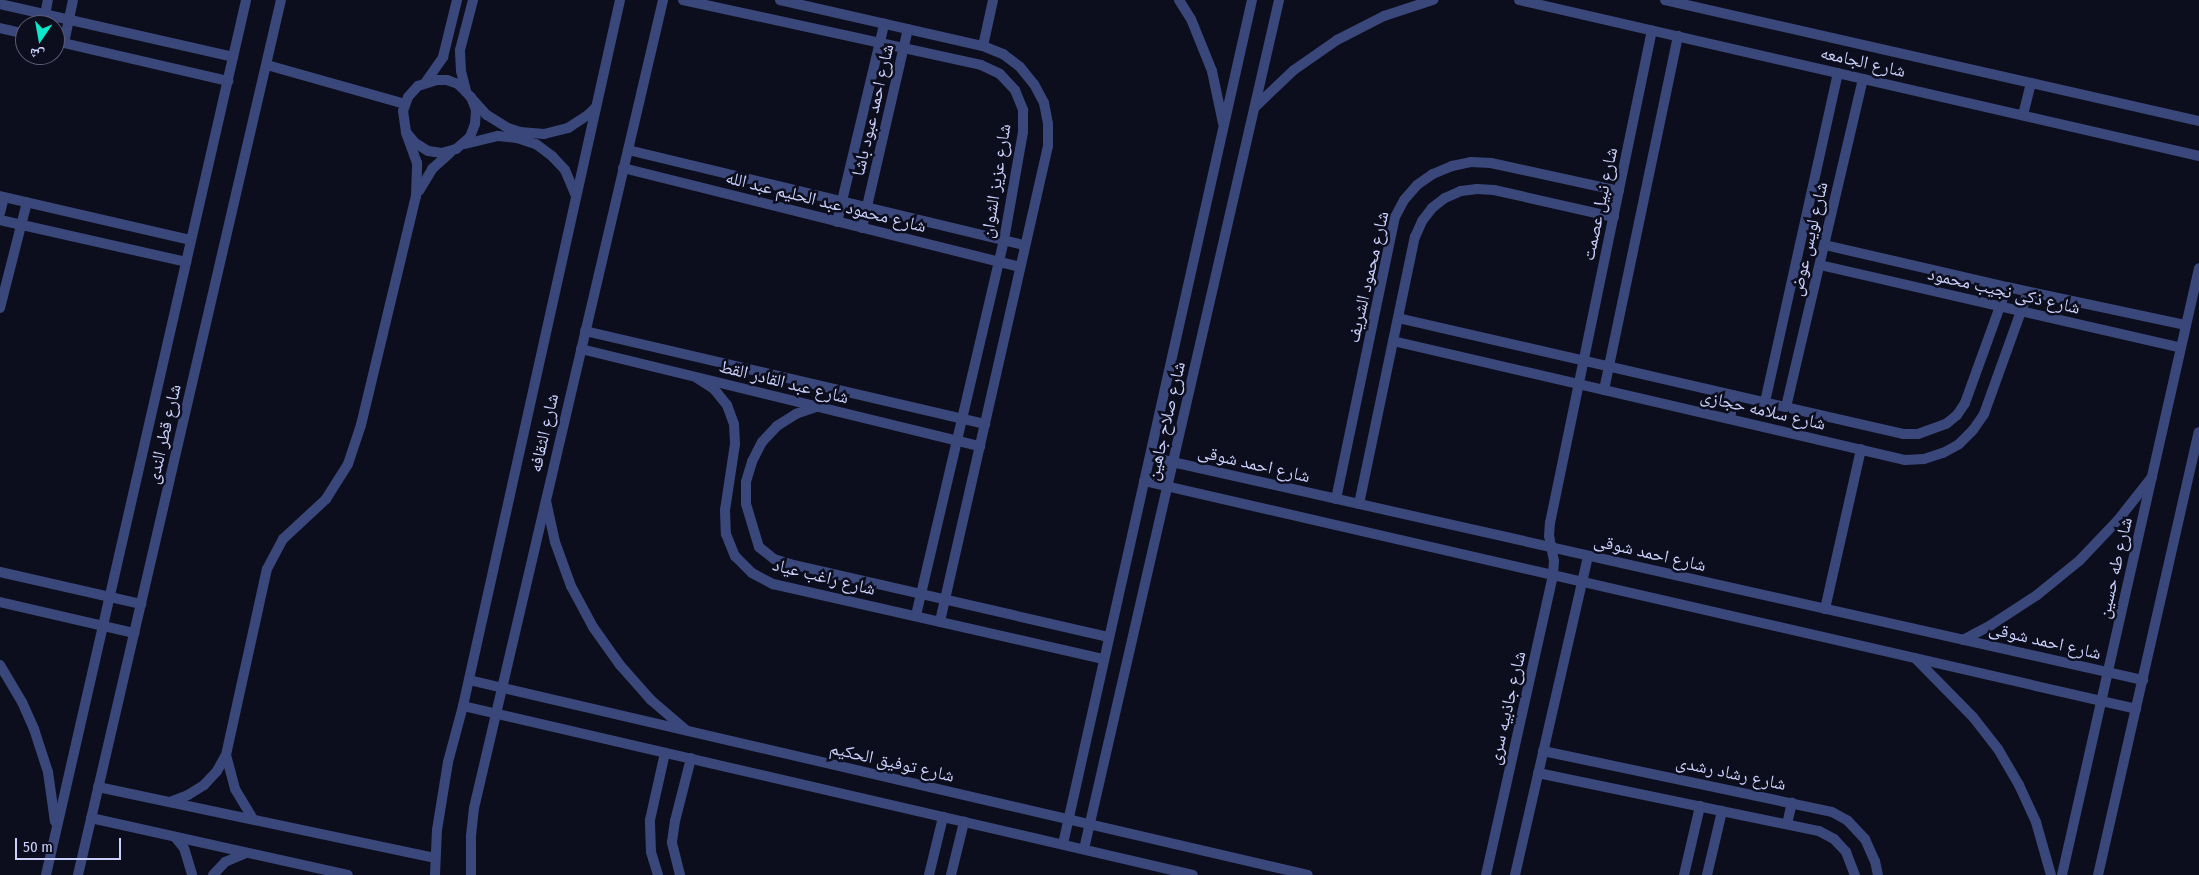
<!DOCTYPE html>
<meta charset="utf-8">
<style>
body{margin:0}
#map{position:relative;width:2199px;height:875px;overflow:hidden;background:#0d0e1d;font-family:"Fira Sans Condensed","Noto Naskh Arabic",sans-serif}
div>[style]{position:absolute}
.minor>*{height:10px;margin:-5px;padding:0 5px;transform-origin:5px;border-radius:5px;background:#3a477a}
.tertiary>*{height:10px;margin:-5px;padding:0 5px;transform-origin:5px;border-radius:5px;background:#3a477a}
span{translate:-50% -50%;white-space:nowrap;text-align:center;line-height:1.15;-webkit-text-stroke:5px #0d0e1d;paint-order:stroke}
.street-label{font-size:18px;color:#cbd1fc}
.north{position:absolute;left:15px;top:15px;width:50px;height:50px;box-sizing:border-box;background:#0d0e1d;border:1px solid #595c76;border-radius:50%;rotate:192deg;font-size:14px;font-weight:700;line-height:20px;text-align:center;color:#cbd1fc}
.north::after{content:'';display:block;margin:auto;width:18px;height:22px;background:#0ce8ca;clip-path:polygon(50% 0,100% 100%,50% 72%,0 100%)}
.scale{position:absolute;left:15px;top:838px;width:106px;height:22px;box-sizing:border-box;border:2px solid #cbd1fc;border-top:0;padding-left:6px;font-size:15px;line-height:18px;white-space:nowrap;color:#cbd1fc;-webkit-text-stroke:4px #0d0e1d;paint-order:stroke}
</style>
<div id="map">
<div class="minor">
<i style="left:683px;top:0;width:305px;rotate:12.3deg"></i>
<i style="left:981px;top:65px;width:21px;rotate:25deg"></i>
<i style="left:1000px;top:74px;width:22px;rotate:47deg"></i>
<i style="left:1015px;top:90px;width:22px;rotate:68deg"></i>
<i style="left:1023px;top:110px;width:22px;rotate:90deg"></i>
<i style="left:1023px;top:132px;width:110px;rotate:100deg"></i>
<i style="left:1004px;top:240px;width:386px;rotate:103.2deg"></i>
<i style="left:780px;top:0;width:208px;rotate:12.8deg"></i>
<i style="left:983px;top:46px;width:22px;rotate:22deg"></i>
<i style="left:1003px;top:54px;width:21px;rotate:37deg"></i>
<i style="left:1020px;top:67px;width:22px;rotate:51deg"></i>
<i style="left:1034px;top:84px;width:21px;rotate:62deg"></i>
<i style="left:1044px;top:103px;width:21px;rotate:79deg"></i>
<i style="left:1048px;top:124px;width:22px;rotate:90deg"></i>
<i style="left:1048px;top:146px;width:488px;rotate:102.8deg"></i>
<i style="left:1179px;top:0;width:22px;rotate:58deg"></i>
<i style="left:1191px;top:19px;width:56px;rotate:68deg"></i>
<i style="left:1212px;top:71px;width:53px;rotate:78.1deg"></i>
<i style="left:0;top:4px;width:239px;rotate:12.8deg"></i>
<i style="left:43px;top:25px;width:25px;rotate:-79deg"></i>
<i style="left:0;top:28px;width:26px;rotate:13deg"></i>
<i style="left:55px;top:41px;width:178px;rotate:13deg"></i>
<i style="left:64px;top:43px;width:44px;rotate:-78.2deg"></i>
<i style="left:983px;top:46px;width:47px;rotate:-77.7deg"></i>
<i style="left:267px;top:65px;width:143px;rotate:15.8deg"></i>
<i style="left:425px;top:83px;width:32px;rotate:-55deg"></i>
<i style="left:443px;top:57px;width:59px;rotate:-76.2deg"></i>
<i style="left:466px;top:91px;width:21px;rotate:-104deg"></i>
<i style="left:461px;top:71px;width:21px;rotate:-93deg"></i>
<i style="left:460px;top:50px;width:52px;rotate:-75.4deg"></i>
<i style="left:471px;top:97px;width:14px;rotate:69deg"></i>
<i style="left:476px;top:110px;width:14px;rotate:94deg"></i>
<i style="left:475px;top:124px;width:14px;rotate:111deg"></i>
<i style="left:470px;top:137px;width:18px;rotate:139deg"></i>
<i style="left:456px;top:149px;width:15px;rotate:164deg"></i>
<i style="left:442px;top:153px;width:14px;rotate:-172deg"></i>
<i style="left:428px;top:151px;width:15px;rotate:-148deg"></i>
<i style="left:415px;top:143px;width:14px;rotate:-129deg"></i>
<i style="left:406px;top:132px;width:21px;rotate:-98deg"></i>
<i style="left:403px;top:111px;width:15px;rotate:-70deg"></i>
<i style="left:408px;top:97px;width:15px;rotate:-48deg"></i>
<i style="left:418px;top:86px;width:19px;rotate:-18deg"></i>
<i style="left:436px;top:80px;width:11px"></i>
<i style="left:447px;top:80px;width:12px;rotate:20deg"></i>
<i style="left:458px;top:84px;width:11px;rotate:45deg"></i>
<i style="left:466px;top:92px;width:31px;rotate:48deg"></i>
<i style="left:487px;top:115px;width:25px;rotate:32deg"></i>
<i style="left:508px;top:128px;width:13px;rotate:18deg"></i>
<i style="left:520px;top:132px;width:24px;rotate:5deg"></i>
<i style="left:544px;top:134px;width:25px;rotate:-14deg"></i>
<i style="left:568px;top:128px;width:24px;rotate:-33deg"></i>
<i style="left:588px;top:115px;width:11px;rotate:-45deg"></i>
<i style="left:1256px;top:106px;width:52px;rotate:-43.5deg"></i>
<i style="left:1294px;top:70px;width:52px;rotate:-34.9deg"></i>
<i style="left:1337px;top:40px;width:53px;rotate:-27.1deg"></i>
<i style="left:1384px;top:16px;width:52px;rotate:-18.1deg"></i>
<i style="left:465px;top:144px;width:34px;rotate:-14deg"></i>
<i style="left:498px;top:136px;width:19px;rotate:6deg"></i>
<i style="left:517px;top:138px;width:20px;rotate:18deg"></i>
<i style="left:536px;top:144px;width:20px;rotate:37deg"></i>
<i style="left:552px;top:156px;width:19px;rotate:47deg"></i>
<i style="left:565px;top:170px;width:28px;rotate:67deg"></i>
<i style="left:628px;top:150px;width:408px;rotate:13.5deg"></i>
<i style="left:623px;top:168px;width:409px;rotate:14deg"></i>
<i style="left:419px;top:191px;width:26px;rotate:-59deg"></i>
<i style="left:432px;top:169px;width:24px;rotate:-42deg"></i>
<i style="left:0;top:196px;width:196px;rotate:13deg"></i>
<i style="left:0;top:213px;width:16px;rotate:-76deg"></i>
<i style="left:0;top:220px;width:191px;rotate:12.7deg"></i>
<i style="left:837px;top:222px;width:204px;rotate:-76.6deg"></i>
<i style="left:862px;top:228px;width:204px;rotate:-77deg"></i>
<i style="left:1825px;top:245px;width:187px;rotate:13deg"></i>
<i style="left:2007px;top:287px;width:183px;rotate:12deg"></i>
<i style="left:1820px;top:265px;width:370px;rotate:12.9deg"></i>
<i style="left:0;top:308px;width:109px;rotate:-75.7deg"></i>
<i style="left:1398px;top:318px;width:518px;rotate:12.94deg"></i>
<i style="left:1903px;top:434px;width:15px"></i>
<i style="left:1918px;top:434px;width:30px;rotate:-20deg"></i>
<i style="left:1946px;top:424px;width:14px;rotate:-39deg"></i>
<i style="left:1957px;top:415px;width:14px;rotate:-56deg"></i>
<i style="left:1965px;top:403px;width:123px;rotate:-70.1deg"></i>
<i style="left:585px;top:331px;width:411px;rotate:13.1deg"></i>
<i style="left:1393px;top:341px;width:526px;rotate:13.08deg"></i>
<i style="left:1905px;top:460px;width:19px;rotate:-3deg"></i>
<i style="left:1924px;top:459px;width:20px;rotate:-18deg"></i>
<i style="left:1943px;top:453px;width:18px;rotate:-29deg"></i>
<i style="left:1959px;top:444px;width:20px;rotate:-45deg"></i>
<i style="left:1973px;top:430px;width:19px;rotate:-55deg"></i>
<i style="left:1984px;top:414px;width:130px;rotate:-70.2deg"></i>
<i style="left:581px;top:349px;width:411px;rotate:13.7deg"></i>
<i style="left:697px;top:378px;width:20px;rotate:33deg"></i>
<i style="left:714px;top:389px;width:21px;rotate:51deg"></i>
<i style="left:727px;top:405px;width:20px;rotate:70deg"></i>
<i style="left:734px;top:424px;width:20px;rotate:87deg"></i>
<i style="left:735px;top:444px;width:67px;rotate:98.6deg"></i>
<i style="left:725px;top:510px;width:24px;rotate:88deg"></i>
<i style="left:726px;top:534px;width:24px;rotate:68deg"></i>
<i style="left:735px;top:556px;width:24px;rotate:45deg"></i>
<i style="left:752px;top:573px;width:24px;rotate:28deg"></i>
<i style="left:773px;top:584px;width:339px;rotate:12.8deg"></i>
<i style="left:1604px;top:390px;width:362px;rotate:-78.2deg"></i>
<i style="left:1765px;top:402px;width:337px;rotate:-77.5deg"></i>
<i style="left:816px;top:407px;width:21px;rotate:161deg"></i>
<i style="left:796px;top:414px;width:22px;rotate:148deg"></i>
<i style="left:777px;top:426px;width:22px;rotate:133deg"></i>
<i style="left:762px;top:442px;width:22px;rotate:117deg"></i>
<i style="left:752px;top:462px;width:21px;rotate:107deg"></i>
<i style="left:746px;top:482px;width:22px;rotate:90deg"></i>
<i style="left:746px;top:504px;width:45px;rotate:73.2deg"></i>
<i style="left:759px;top:547px;width:19px;rotate:39deg"></i>
<i style="left:774px;top:559px;width:17px;rotate:17deg"></i>
<i style="left:790px;top:564px;width:327px;rotate:12.9deg"></i>
<i style="left:1786px;top:407px;width:337px;rotate:-76.8deg"></i>
<i style="left:1730px;top:419px;width:24px;rotate:-81deg"></i>
<i style="left:1150px;top:457px;width:1018px;rotate:12.66deg"></i>
<i style="left:1144px;top:481px;width:1018px;rotate:12.94deg"></i>
<i style="left:1336px;top:499px;width:288px;rotate:-78.2deg"></i>
<i style="left:1395px;top:217px;width:19px;rotate:-62deg"></i>
<i style="left:1404px;top:200px;width:20px;rotate:-49deg"></i>
<i style="left:1417px;top:185px;width:19px;rotate:-35deg"></i>
<i style="left:1433px;top:174px;width:21px;rotate:-23deg"></i>
<i style="left:1452px;top:166px;width:19px;rotate:-12deg"></i>
<i style="left:1471px;top:162px;width:20px;rotate:3deg"></i>
<i style="left:1491px;top:163px;width:131px;rotate:12.3deg"></i>
<i style="left:546px;top:501px;width:42px;rotate:77.6deg"></i>
<i style="left:555px;top:542px;width:47px;rotate:70deg"></i>
<i style="left:571px;top:586px;width:47px;rotate:61.8deg"></i>
<i style="left:593px;top:627px;width:47px;rotate:54.6deg"></i>
<i style="left:620px;top:665px;width:47px;rotate:48.5deg"></i>
<i style="left:651px;top:700px;width:46px;rotate:40.6deg"></i>
<i style="left:1359px;top:504px;width:273px;rotate:-78.2deg"></i>
<i style="left:1415px;top:237px;width:17px;rotate:-66deg"></i>
<i style="left:1422px;top:221px;width:16px;rotate:-52deg"></i>
<i style="left:1432px;top:208px;width:16px;rotate:-38deg"></i>
<i style="left:1445px;top:198px;width:17px;rotate:-24deg"></i>
<i style="left:1461px;top:191px;width:16px;rotate:-7deg"></i>
<i style="left:1477px;top:189px;width:17px;rotate:3deg"></i>
<i style="left:1494px;top:190px;width:123px;rotate:12.7deg"></i>
<i style="left:0;top:572px;width:145px;rotate:12.8deg"></i>
<i style="left:0;top:602px;width:138px;rotate:13deg"></i>
<i style="left:1825px;top:609px;width:164px;rotate:-77.3deg"></i>
<i style="left:1963px;top:640px;width:32px;rotate:-28deg"></i>
<i style="left:1991px;top:625px;width:55px;rotate:-33.1deg"></i>
<i style="left:2037px;top:595px;width:55px;rotate:-39.1deg"></i>
<i style="left:2080px;top:560px;width:55px;rotate:-46.5deg"></i>
<i style="left:2118px;top:520px;width:55px;rotate:-51.7deg"></i>
<i style="left:1915px;top:658px;width:83px;rotate:45.5deg"></i>
<i style="left:1973px;top:717px;width:41px;rotate:52deg"></i>
<i style="left:1998px;top:749px;width:42px;rotate:59.7deg"></i>
<i style="left:2019px;top:785px;width:41px;rotate:65.3deg"></i>
<i style="left:2036px;top:822px;width:55px;rotate:74.2deg"></i>
<i style="left:0;top:665px;width:43px;rotate:59.3deg"></i>
<i style="left:22px;top:702px;width:30px;rotate:66deg"></i>
<i style="left:34px;top:729px;width:45px;rotate:72deg"></i>
<i style="left:48px;top:772px;width:50px;rotate:82deg"></i>
<i style="left:469px;top:680px;width:861px;rotate:13.08deg"></i>
<i style="left:463px;top:706px;width:749px;rotate:13.03deg"></i>
<i style="left:1543px;top:751px;width:295px;rotate:11.9deg"></i>
<i style="left:1832px;top:812px;width:18px;rotate:29deg"></i>
<i style="left:1848px;top:821px;width:25px;rotate:47deg"></i>
<i style="left:1865px;top:839px;width:24px;rotate:66deg"></i>
<i style="left:1875px;top:861px;width:14px;rotate:78deg"></i>
<i style="left:226px;top:755px;width:35px;rotate:75deg"></i>
<i style="left:235px;top:789px;width:35px;rotate:59deg"></i>
<i style="left:1538px;top:773px;width:287px;rotate:11.7deg"></i>
<i style="left:1819px;top:831px;width:17px;rotate:28deg"></i>
<i style="left:1834px;top:839px;width:18px;rotate:47deg"></i>
<i style="left:1846px;top:852px;width:25px;rotate:69deg"></i>
<i style="left:98px;top:787px;width:344px;rotate:11.9deg"></i>
<i style="left:170px;top:802px;width:19px;rotate:-21deg"></i>
<i style="left:188px;top:795px;width:19px;rotate:-32deg"></i>
<i style="left:204px;top:785px;width:19px;rotate:-47deg"></i>
<i style="left:217px;top:771px;width:18px;rotate:-61deg"></i>
<i style="left:226px;top:755px;width:190px;rotate:-77.6deg"></i>
<i style="left:267px;top:569px;width:34px;rotate:-62deg"></i>
<i style="left:283px;top:539px;width:59px;rotate:-42.9deg"></i>
<i style="left:326px;top:499px;width:41px;rotate:-57.8deg"></i>
<i style="left:348px;top:464px;width:41px;rotate:-71.6deg"></i>
<i style="left:361px;top:425px;width:236px;rotate:-76.5deg"></i>
<i style="left:416px;top:196px;width:33px;rotate:-88deg"></i>
<i style="left:417px;top:163px;width:33px;rotate:-110deg"></i>
<i style="left:91px;top:818px;width:263px;rotate:12.5deg"></i>
<i style="left:1787px;top:824px;width:22px;rotate:-77deg"></i>
<i style="left:175px;top:837px;width:14px;rotate:51deg"></i>
<i style="left:184px;top:848px;width:28px;rotate:73deg"></i>
<i style="left:1063px;top:844px;width:865px;rotate:-77.38deg"></i>
<i style="left:1084px;top:849px;width:871px;rotate:-77.06deg"></i>
<i style="left:46px;top:875px;width:898px;rotate:-77.12deg"></i>
<i style="left:78px;top:875px;width:898px;rotate:-76.94deg"></i>
<i style="left:213px;top:875px;width:18px;rotate:-47deg"></i>
<i style="left:225px;top:862px;width:23px;rotate:-23deg"></i>
<i style="left:435px;top:875px;width:45px;rotate:-87.5deg"></i>
<i style="left:437px;top:830px;width:69px;rotate:-80.8deg"></i>
<i style="left:448px;top:762px;width:58px;rotate:-75deg"></i>
<i style="left:463px;top:706px;width:723px;rotate:-77.46deg"></i>
<i style="left:471px;top:875px;width:39px;rotate:-90deg"></i>
<i style="left:471px;top:836px;width:28px;rotate:-84deg"></i>
<i style="left:474px;top:808px;width:830px;rotate:-76.83deg"></i>
<i style="left:658px;top:875px;width:24px;rotate:-107deg"></i>
<i style="left:651px;top:852px;width:32px;rotate:-92deg"></i>
<i style="left:650px;top:820px;width:69px;rotate:-77.4deg"></i>
<i style="left:680px;top:875px;width:34px;rotate:-104deg"></i>
<i style="left:672px;top:842px;width:21px;rotate:-82deg"></i>
<i style="left:675px;top:821px;width:65px;rotate:-75.7deg"></i>
<i style="left:929px;top:875px;width:60px;rotate:-76.4deg"></i>
<i style="left:951px;top:875px;width:55px;rotate:-76.2deg"></i>
<i style="left:1486px;top:875px;width:307px;rotate:-77.4deg"></i>
<i style="left:1553px;top:575px;width:14px;rotate:-86deg"></i>
<i style="left:1554px;top:561px;width:25px;rotate:-101deg"></i>
<i style="left:1549px;top:536px;width:13px;rotate:-86deg"></i>
<i style="left:1550px;top:523px;width:503px;rotate:-78.31deg"></i>
<i style="left:1515px;top:875px;width:327px;rotate:-77.1deg"></i>
<i style="left:1684px;top:875px;width:71px;rotate:-76.9deg"></i>
<i style="left:1707px;top:875px;width:66px;rotate:-76.8deg"></i>
</div>
<div class="tertiary">
<i style="left:1519px;top:0;width:698px;rotate:12.92deg"></i>
<i style="left:1665px;top:0;width:548px;rotate:12.77deg"></i>
<i style="left:2023px;top:115px;width:33px;rotate:-76deg"></i>
<i style="left:2062px;top:875px;width:622px;rotate:-77.28deg"></i>
<i style="left:2098px;top:875px;width:454px;rotate:-77.2deg"></i>
</div>
<div class="street-label">
<span style="left:1863px;top:62px;rotate:13deg">شارع الجامعه</span>
<span style="left:873px;top:110px;rotate:-77deg">شارع احمد عبود باشا</span>
<span style="left:996px;top:181px;rotate:-81deg">شارع عزيز الشوان</span>
<span style="left:826px;top:202px;rotate:14deg">شارع محمود عبد الحليم عبد الله</span>
<span style="left:1600px;top:204px;rotate:-78deg">شارع نبيل عصمت</span>
<span style="left:1809px;top:239px;rotate:-77deg">شارع لويس عوض</span>
<span style="left:1368px;top:277px;rotate:-77deg">شارع محمود الشريف</span>
<span style="left:2004px;top:291px;rotate:13deg">شارع ذكى نجيب محمود</span>
<span style="left:784px;top:382px;rotate:14deg">شارع عبد القادر القط</span>
<span style="left:1763px;top:410px;rotate:13deg">شارع سلامه حجازى</span>
<span style="left:1166px;top:421px;rotate:-77deg">شارع صلاح جاهين</span>
<span style="left:544px;top:433px;rotate:-77deg">شارع الثقافه</span>
<span style="left:164px;top:434px;rotate:-77deg">شارع قطر الندى</span>
<span style="left:1254px;top:464px;rotate:13deg">شارع احمد شوقى</span>
<span style="left:1650px;top:553px;rotate:13deg">شارع احمد شوقى</span>
<span style="left:2115px;top:568px;rotate:-77deg">شارع طه حسين</span>
<span style="left:824px;top:577px;rotate:14deg">شارع راغب عياد</span>
<span style="left:2045px;top:641px;rotate:13deg">شارع احمد شوقى</span>
<span style="left:1507px;top:708px;rotate:-77deg">شارع جاذبيه سرى</span>
<span style="left:892px;top:762px;rotate:13deg">شارع توفيق الحكيم</span>
<span style="left:1731px;top:773px;rotate:12deg">شارع رشاد رشدى</span>
</div>
<div class="north">ش</div>
<div class="scale">50 m</div>
</div>
